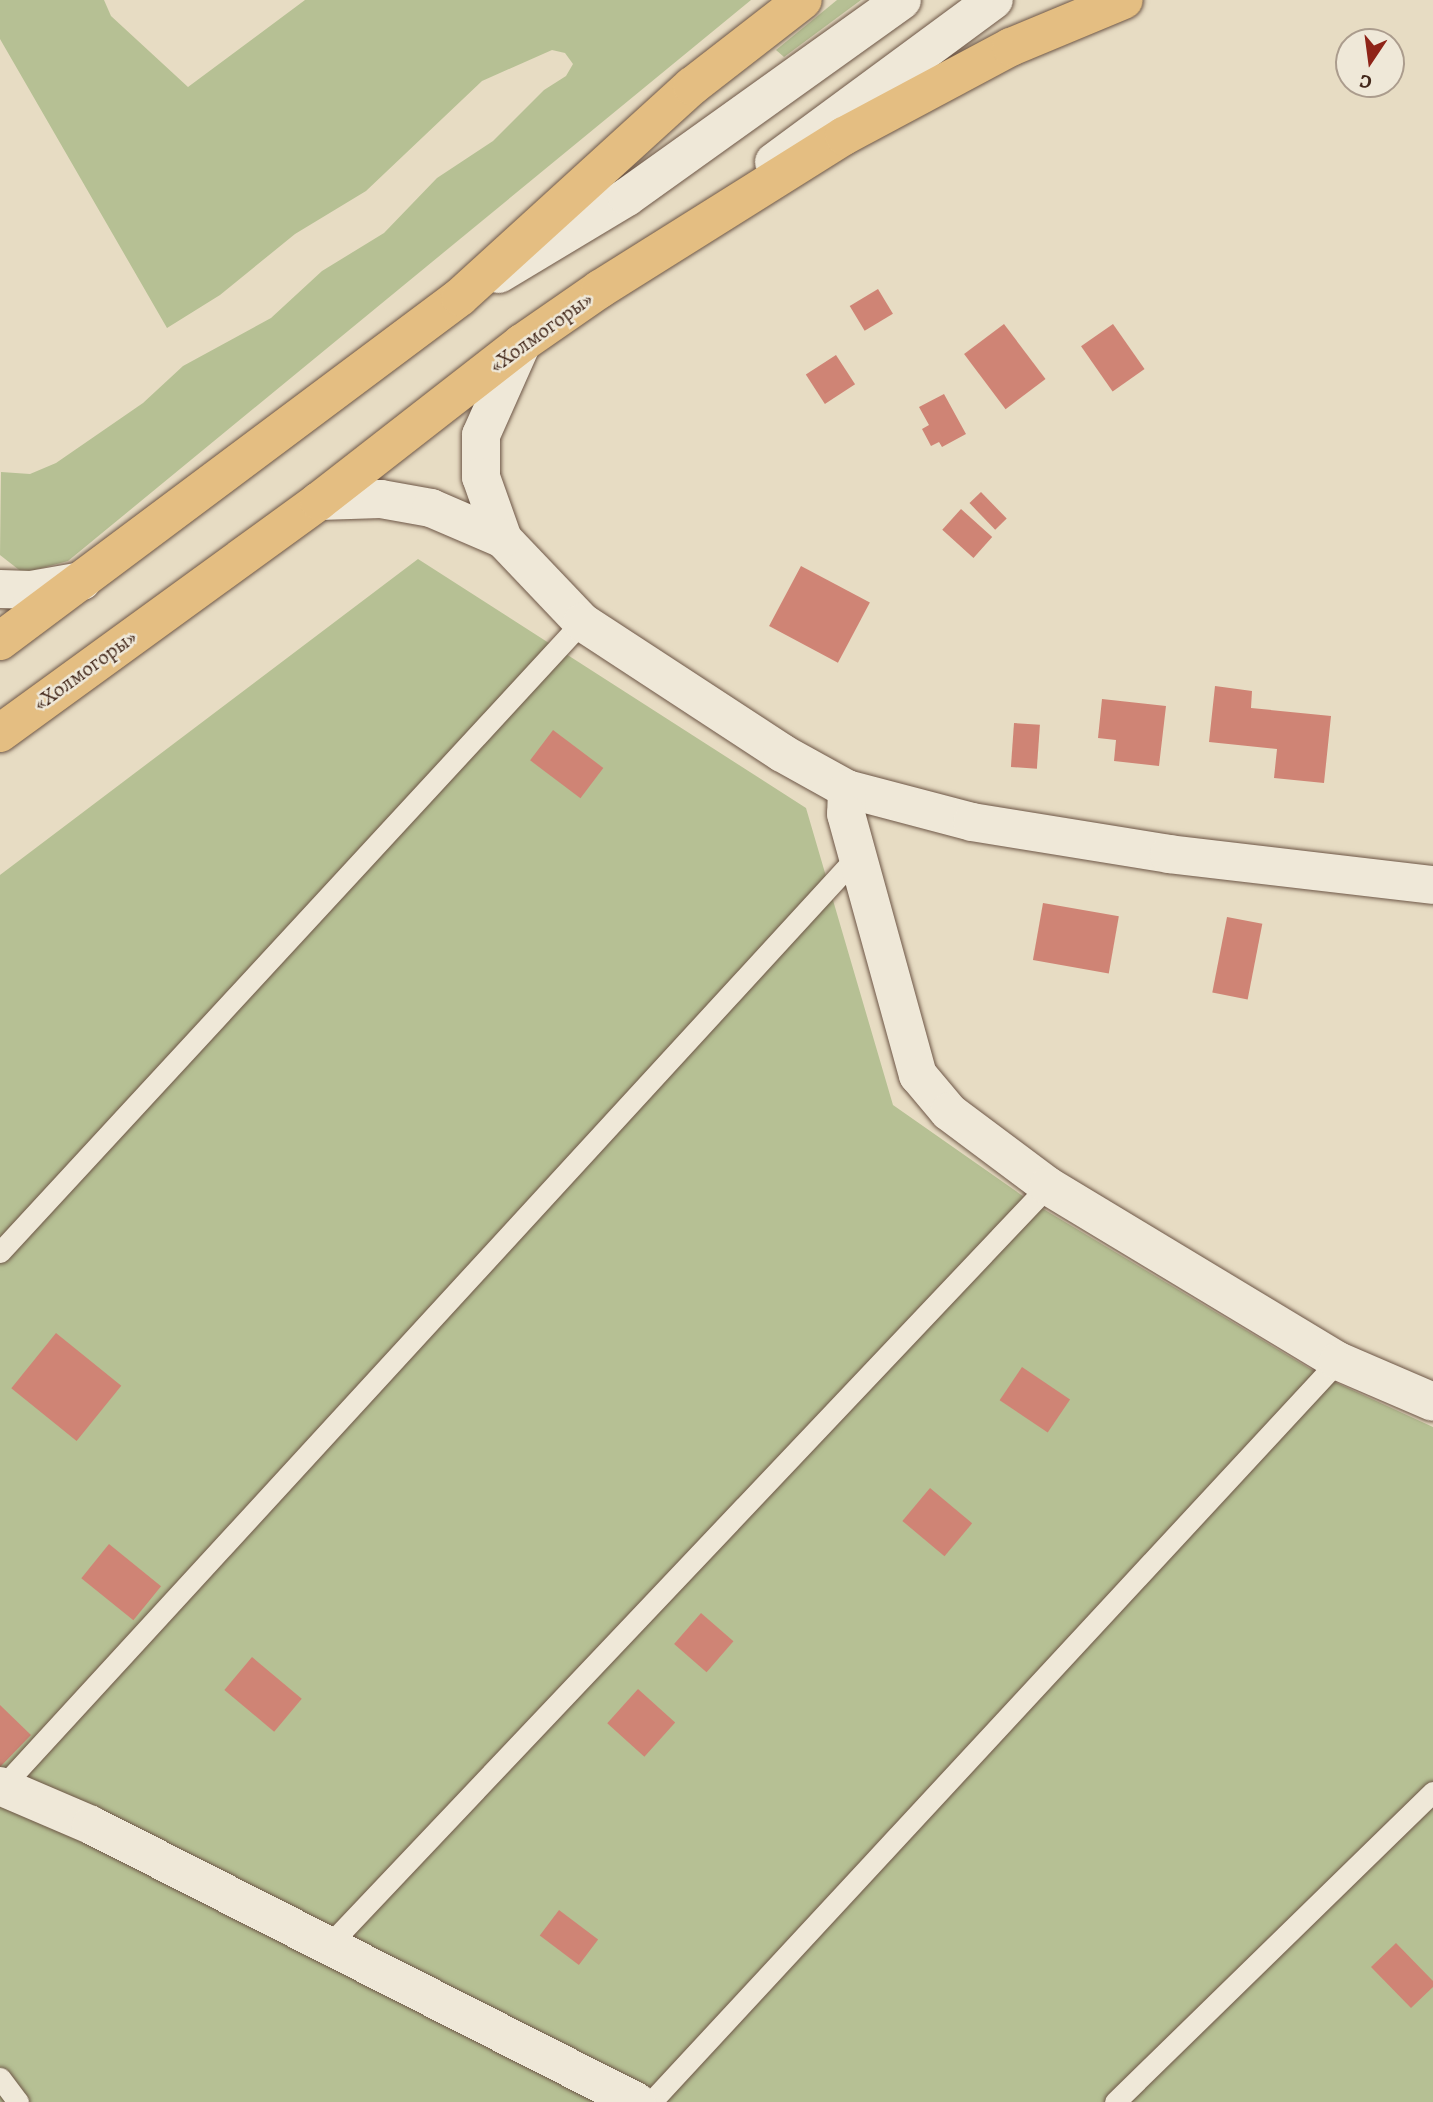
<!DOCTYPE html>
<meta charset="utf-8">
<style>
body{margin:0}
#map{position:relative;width:1433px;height:2102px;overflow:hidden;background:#e7dcc3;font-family:Alegreya,serif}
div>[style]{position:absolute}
.green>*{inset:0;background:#b6c094}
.building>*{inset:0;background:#cf8475;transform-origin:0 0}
.roads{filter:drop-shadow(0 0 2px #6d5646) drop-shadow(0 0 2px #6d5646)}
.service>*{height:21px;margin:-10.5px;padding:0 10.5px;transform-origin:10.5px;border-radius:10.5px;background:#efe8d8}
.minor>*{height:38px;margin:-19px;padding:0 19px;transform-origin:19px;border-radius:19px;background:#efe8d8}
.secondary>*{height:38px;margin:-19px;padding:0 19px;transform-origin:19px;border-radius:19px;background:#efe8d8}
.trunk>*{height:38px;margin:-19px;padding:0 19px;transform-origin:19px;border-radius:19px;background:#e4be82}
span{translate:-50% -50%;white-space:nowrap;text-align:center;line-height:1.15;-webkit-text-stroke:5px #efe8d8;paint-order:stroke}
.street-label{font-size:21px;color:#44291c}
.north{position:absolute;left:1335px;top:28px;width:70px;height:70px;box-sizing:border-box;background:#efe8d8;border:2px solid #ab9c8d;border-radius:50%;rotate:193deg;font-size:19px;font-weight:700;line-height:28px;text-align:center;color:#44291c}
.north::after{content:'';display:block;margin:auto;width:24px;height:32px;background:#8f2418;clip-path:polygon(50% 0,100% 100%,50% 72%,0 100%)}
</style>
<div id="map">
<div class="green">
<i style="clip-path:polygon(0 0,104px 0,111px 16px,188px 87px,305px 0,751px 0,68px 561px,23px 573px,0 555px,1px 472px,30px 474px,56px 463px,143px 403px,183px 366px,271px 318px,322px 271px,384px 233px,437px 178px,493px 141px,544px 90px,566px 76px,573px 64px,565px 53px,552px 50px,482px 81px,366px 191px,295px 234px,220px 295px,167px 328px,0 39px)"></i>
<i style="clip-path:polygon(837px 0,861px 0,784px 57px,776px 50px)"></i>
<i style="clip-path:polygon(418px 559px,806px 808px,893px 1105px,1030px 1201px,1324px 1377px,1433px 1427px,1433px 2102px,0 2102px,0 875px)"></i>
</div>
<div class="building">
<i style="left:878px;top:289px;width:29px;height:33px;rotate:59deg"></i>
<i style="left:1004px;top:324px;width:69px;height:50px;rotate:53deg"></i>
<i style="left:1113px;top:324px;width:55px;height:39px;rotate:55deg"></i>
<i style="left:836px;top:355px;width:35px;height:36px;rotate:57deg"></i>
<i style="clip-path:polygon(944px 394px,966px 434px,942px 447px,939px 442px,931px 446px,922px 429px,929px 425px,919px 407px)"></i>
<i style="left:981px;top:492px;width:37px;height:16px;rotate:46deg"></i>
<i style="left:961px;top:509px;width:42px;height:28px;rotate:42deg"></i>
<i style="left:801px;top:566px;width:78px;height:68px;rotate:28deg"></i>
<i style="clip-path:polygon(1215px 686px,1252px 691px,1251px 708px,1331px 716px,1324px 783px,1274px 778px,1277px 749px,1209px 742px)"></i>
<i style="clip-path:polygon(1102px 699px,1166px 706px,1159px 766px,1114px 761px,1116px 740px,1098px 738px)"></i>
<i style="left:1014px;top:723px;width:26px;height:44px;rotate:4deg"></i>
<i style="left:553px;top:730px;width:63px;height:38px;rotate:37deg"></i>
<i style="left:1043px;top:903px;width:77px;height:58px;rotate:10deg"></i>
<i style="left:1227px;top:917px;width:36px;height:77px;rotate:11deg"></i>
<i style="left:56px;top:1333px;width:84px;height:71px;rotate:39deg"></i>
<i style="left:1022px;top:1367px;width:58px;height:40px;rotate:34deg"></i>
<i style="left:930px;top:1488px;width:55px;height:43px;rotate:40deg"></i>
<i style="left:109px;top:1544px;width:67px;height:44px;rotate:39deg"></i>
<i style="left:701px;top:1613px;width:43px;height:41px;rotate:41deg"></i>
<i style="left:252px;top:1657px;width:65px;height:43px;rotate:40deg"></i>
<i style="left:638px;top:1689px;width:50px;height:46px;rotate:42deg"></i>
<i style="clip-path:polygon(0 1705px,31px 1735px,0 1767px)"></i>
<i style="left:559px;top:1910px;width:49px;height:32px;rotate:37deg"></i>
<i style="clip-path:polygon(1396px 1943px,1433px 1981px,1433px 1987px,1411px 2008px,1371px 1967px)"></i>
</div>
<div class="roads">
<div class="service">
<i style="left:0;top:1252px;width:858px;rotate:-47.27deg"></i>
<i style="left:2px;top:1787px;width:1268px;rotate:-47.43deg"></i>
<i style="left:327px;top:1947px;width:1048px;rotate:-46.55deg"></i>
<i style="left:0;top:2078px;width:30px;rotate:53deg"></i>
<i style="left:651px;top:2102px;width:1010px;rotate:-47.17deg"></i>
<i style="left:1115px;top:2102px;width:444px;rotate:-44.3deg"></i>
</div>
<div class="minor">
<i style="left:522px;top:343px;width:101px;rotate:114deg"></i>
<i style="left:481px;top:435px;width:42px;rotate:90deg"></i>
<i style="left:481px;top:477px;width:66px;rotate:70.5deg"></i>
<i style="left:503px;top:539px;width:115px;rotate:46.4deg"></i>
<i style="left:582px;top:622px;width:239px;rotate:33.2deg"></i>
<i style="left:782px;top:753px;width:74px;rotate:29deg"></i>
<i style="left:847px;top:789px;width:129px;rotate:14.8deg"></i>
<i style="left:972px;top:822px;width:200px;rotate:9.2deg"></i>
<i style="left:1169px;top:854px;width:266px;rotate:6.7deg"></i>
<i style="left:319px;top:501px;width:62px;rotate:-1.8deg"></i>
<i style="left:381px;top:499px;width:51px;rotate:10.2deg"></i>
<i style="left:431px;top:508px;width:78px;rotate:23.3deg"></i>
<i style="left:0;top:589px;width:31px;rotate:2deg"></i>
<i style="left:31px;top:590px;width:52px;rotate:-10deg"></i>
<i style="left:847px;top:789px;width:25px;rotate:92deg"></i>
<i style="left:846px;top:814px;width:271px;rotate:74.6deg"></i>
<i style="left:918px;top:1075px;width:48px;rotate:50deg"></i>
<i style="left:949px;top:1112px;width:124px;rotate:36.8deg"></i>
<i style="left:1048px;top:1186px;width:339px;rotate:31.1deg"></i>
<i style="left:1338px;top:1361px;width:103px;rotate:23.3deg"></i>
<i style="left:0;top:1786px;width:99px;rotate:23.2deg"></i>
<i style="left:91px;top:1825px;width:612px;rotate:26.9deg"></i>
</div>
<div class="secondary">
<i style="left:774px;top:162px;width:273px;rotate:-36.4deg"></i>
<i style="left:499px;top:274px;width:149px;rotate:-31deg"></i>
<i style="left:627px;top:197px;width:338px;rotate:-35.6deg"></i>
</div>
<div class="trunk">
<i style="left:0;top:641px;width:574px;rotate:-36.79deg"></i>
<i style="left:460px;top:297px;width:314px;rotate:-42.3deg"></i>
<i style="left:692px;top:86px;width:140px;rotate:-37.8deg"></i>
<i style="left:0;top:733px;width:394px;rotate:-36deg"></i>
<i style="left:319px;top:501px;width:257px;rotate:-37.9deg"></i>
<i style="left:522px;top:343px;width:95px;rotate:-34.7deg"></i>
<i style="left:600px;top:289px;width:288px;rotate:-32.1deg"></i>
<i style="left:844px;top:136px;width:189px;rotate:-28.1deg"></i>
<i style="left:1011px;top:47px;width:122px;rotate:-22.6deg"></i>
</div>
</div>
<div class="street-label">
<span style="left:541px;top:332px;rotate:-36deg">«Холмогоры»</span>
<span style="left:85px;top:670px;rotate:-36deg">«Холмогоры»</span>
</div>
<div class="north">С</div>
</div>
